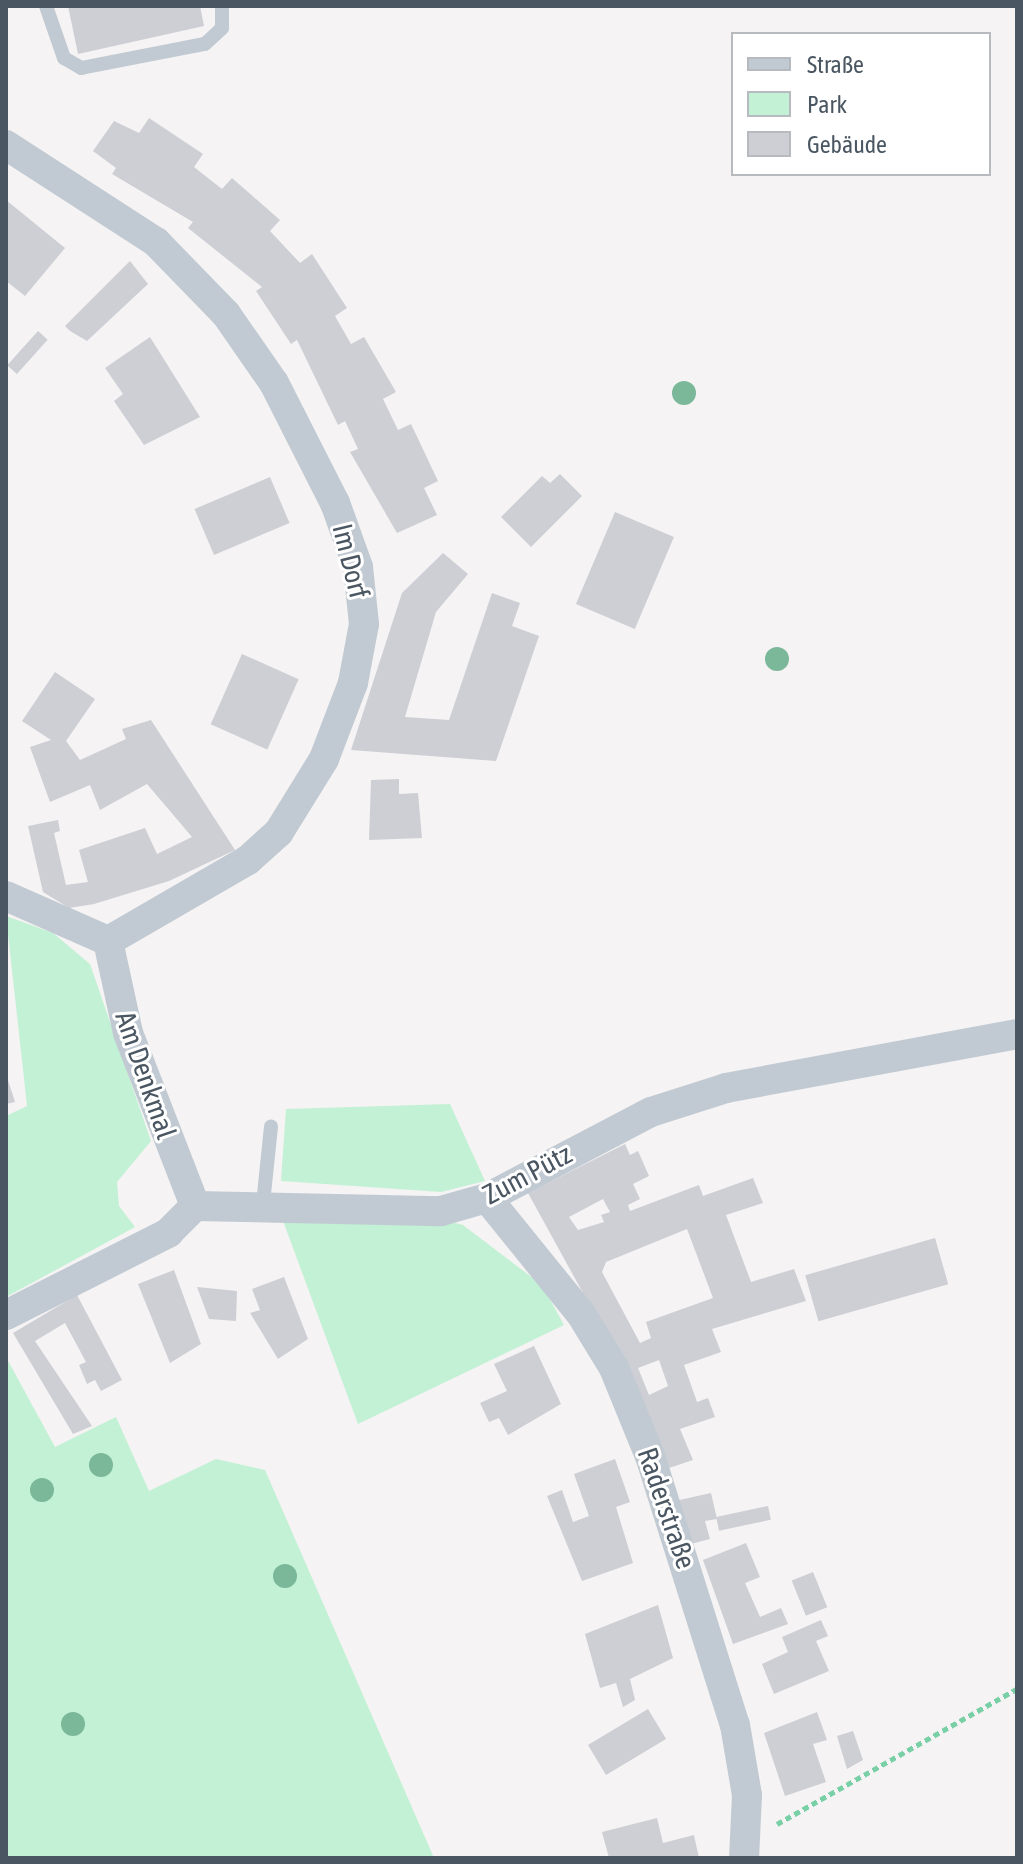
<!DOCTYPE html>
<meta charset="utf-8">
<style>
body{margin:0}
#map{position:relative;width:1023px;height:1864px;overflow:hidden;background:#f5f3f3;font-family:"Asap Condensed",sans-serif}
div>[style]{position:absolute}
.green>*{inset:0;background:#c3f1d5}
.building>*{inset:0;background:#cdcfd5;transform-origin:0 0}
.path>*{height:5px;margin-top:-2.5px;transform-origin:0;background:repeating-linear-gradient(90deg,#7ad0a6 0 6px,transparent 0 10px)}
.lane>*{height:14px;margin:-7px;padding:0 7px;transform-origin:7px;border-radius:7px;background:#c1cad2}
.street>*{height:30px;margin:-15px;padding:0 15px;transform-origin:15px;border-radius:15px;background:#c1cad2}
.trees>*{width:24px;height:24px;margin:-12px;border-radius:50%;background:#7bb799}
span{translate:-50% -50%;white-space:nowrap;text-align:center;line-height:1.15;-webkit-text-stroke:6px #fff;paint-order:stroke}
.street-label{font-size:28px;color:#4a5661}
.frame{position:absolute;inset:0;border:8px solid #4a5661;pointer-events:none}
.legend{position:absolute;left:731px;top:32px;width:260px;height:144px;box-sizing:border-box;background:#fff;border:2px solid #b7bbc0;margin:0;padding:10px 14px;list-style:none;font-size:24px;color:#4a5661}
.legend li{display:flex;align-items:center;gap:16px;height:40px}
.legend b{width:40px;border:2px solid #b7bbc0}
</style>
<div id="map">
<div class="green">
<i style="clip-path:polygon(6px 916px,53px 933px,90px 964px,151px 1141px,117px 1182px,119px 1206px,135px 1227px,6px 1297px,6px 1116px,27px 1106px)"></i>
<i style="clip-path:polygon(450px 1104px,485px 1181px,441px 1192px,281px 1181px,286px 1109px)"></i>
<i style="clip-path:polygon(279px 1210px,425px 1215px,463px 1225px,542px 1285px,564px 1325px,358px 1424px)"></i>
<i style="clip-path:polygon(6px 1357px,55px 1447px,116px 1417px,149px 1491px,216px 1459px,265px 1470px,434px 1858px,6px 1858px)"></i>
</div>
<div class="building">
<i style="clip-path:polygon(68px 6px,200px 6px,204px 26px,78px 54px)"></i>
<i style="clip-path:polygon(149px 118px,203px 154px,194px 167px,222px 189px,232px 178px,280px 220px,270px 231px,300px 263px,312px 254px,347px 308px,335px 316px,351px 344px,364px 337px,396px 392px,383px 399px,398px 430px,411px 424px,438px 481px,424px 488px,437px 515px,397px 533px,350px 452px,358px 449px,345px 421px,338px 425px,297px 340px,291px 344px,256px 291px,262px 287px,188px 228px,193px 222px,112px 174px,116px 168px,93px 151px,114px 121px,139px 133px)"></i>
<i style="clip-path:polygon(6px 200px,65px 248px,25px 296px,6px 281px)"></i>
<i style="clip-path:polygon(130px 261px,148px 284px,87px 341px,70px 331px,65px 326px)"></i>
<i style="left:38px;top:331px;width:13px;height:46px;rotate:42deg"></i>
<i style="clip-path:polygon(150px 337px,200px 417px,144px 445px,114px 401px,123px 394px,105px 368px)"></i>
<i style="clip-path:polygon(560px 474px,582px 496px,531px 547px,501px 517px,542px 476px,550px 483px)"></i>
<i style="left:270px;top:477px;width:50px;height:82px;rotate:67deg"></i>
<i style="left:615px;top:512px;width:64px;height:100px;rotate:23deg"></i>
<i style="clip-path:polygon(443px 553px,468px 574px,436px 612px,405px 717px,449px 720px,492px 593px,520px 603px,512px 626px,539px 636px,496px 761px,351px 750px,402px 593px)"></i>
<i style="left:242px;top:654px;width:62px;height:77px;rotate:24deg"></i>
<i style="clip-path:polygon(55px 672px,95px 699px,66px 741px,80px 760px,126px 739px,122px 729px,151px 720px,235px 850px,169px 881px,94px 904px,69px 908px,43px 892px,28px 826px,58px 820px,60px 831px,54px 833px,66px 885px,88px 882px,79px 850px,145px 828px,157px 854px,192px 837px,147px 784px,100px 810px,90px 785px,50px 802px,30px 747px,51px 740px,22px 721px)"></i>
<i style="clip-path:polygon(399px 779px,399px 794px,418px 793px,422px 838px,369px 840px,371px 780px)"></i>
<i style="clip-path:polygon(6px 1074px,15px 1102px,6px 1104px)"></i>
<i style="clip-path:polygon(evenodd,625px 1144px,630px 1155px,638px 1151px,649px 1176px,633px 1184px,640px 1199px,628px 1205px,630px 1211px,699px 1185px,703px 1196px,753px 1178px,763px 1203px,726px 1215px,751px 1282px,794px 1269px,806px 1301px,712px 1329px,721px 1352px,684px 1365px,697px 1402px,708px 1398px,715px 1417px,680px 1429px,693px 1460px,666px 1469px,627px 1373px,528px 1193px,625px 1144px,603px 1199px,610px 1212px,601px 1215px,604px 1222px,578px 1230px,569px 1217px,603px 1199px,625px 1144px,687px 1229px,713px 1298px,646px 1322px,651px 1338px,640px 1343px,602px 1272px,606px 1262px,687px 1229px,625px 1144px,659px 1360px,668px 1386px,649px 1395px,638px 1368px,659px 1360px)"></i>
<i style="left:935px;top:1238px;width:48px;height:135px;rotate:74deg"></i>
<i style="clip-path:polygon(174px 1270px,201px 1344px,170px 1363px,138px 1284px)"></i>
<i style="clip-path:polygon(284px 1277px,308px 1339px,278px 1359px,250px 1313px,260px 1310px,252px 1289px)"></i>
<i style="clip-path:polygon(197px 1287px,237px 1291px,236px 1321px,209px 1319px)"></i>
<i style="clip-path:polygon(77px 1295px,122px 1380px,101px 1391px,95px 1380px,87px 1384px,79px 1365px,86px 1362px,65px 1323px,35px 1341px,92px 1426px,73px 1434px,13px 1333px)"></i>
<i style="clip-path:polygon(534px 1346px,561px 1404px,508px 1435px,499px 1418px,489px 1422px,480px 1403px,507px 1391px,494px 1364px)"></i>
<i style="clip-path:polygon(615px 1459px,630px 1502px,616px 1507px,633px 1563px,582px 1581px,547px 1496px,562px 1490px,573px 1522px,589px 1516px,574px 1474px)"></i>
<i style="clip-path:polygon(711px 1493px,717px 1519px,705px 1521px,710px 1539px,687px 1545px,675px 1501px)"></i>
<i style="left:768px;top:1506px;width:14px;height:53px;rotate:78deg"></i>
<i style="clip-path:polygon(746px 1543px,760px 1577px,745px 1583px,760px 1617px,781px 1608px,788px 1624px,733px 1644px,703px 1560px)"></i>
<i style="left:813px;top:1572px;width:38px;height:23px;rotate:68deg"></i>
<i style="clip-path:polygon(658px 1605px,673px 1658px,630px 1679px,635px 1700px,623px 1707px,616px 1683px,600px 1688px,585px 1634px)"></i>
<i style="clip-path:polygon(821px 1620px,828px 1636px,816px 1641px,829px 1671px,774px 1694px,762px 1664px,788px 1652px,782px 1637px)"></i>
<i style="left:648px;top:1709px;width:35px;height:70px;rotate:59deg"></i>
<i style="clip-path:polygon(817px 1712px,827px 1740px,813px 1744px,826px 1782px,785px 1796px,764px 1733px)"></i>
<i style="clip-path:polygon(853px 1731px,863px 1760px,847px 1769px,837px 1736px)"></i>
<i style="clip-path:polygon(657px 1818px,663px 1843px,694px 1835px,699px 1858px,609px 1858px,602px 1832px)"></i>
</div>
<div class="path">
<i style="left:777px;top:1824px;width:275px;rotate:-29.4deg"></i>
</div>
<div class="lane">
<i style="left:46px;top:6px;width:55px;rotate:70.9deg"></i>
<i style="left:64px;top:58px;width:20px;rotate:30deg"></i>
<i style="left:81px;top:68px;width:126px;rotate:-11deg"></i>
<i style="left:205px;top:44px;width:23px;rotate:-43deg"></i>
<i style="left:222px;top:28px;width:22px;rotate:-90deg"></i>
<i style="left:263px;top:1204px;width:78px;rotate:-84.1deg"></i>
</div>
<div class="street">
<i style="left:6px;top:145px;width:179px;rotate:32.9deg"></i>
<i style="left:156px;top:242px;width:100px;rotate:45.8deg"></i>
<i style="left:226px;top:314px;width:84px;rotate:55.2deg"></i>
<i style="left:274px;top:383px;width:135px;rotate:63.1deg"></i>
<i style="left:335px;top:503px;width:68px;rotate:70.2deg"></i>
<i style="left:358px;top:567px;width:57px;rotate:84deg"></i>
<i style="left:364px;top:624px;width:60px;rotate:100.6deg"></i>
<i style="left:353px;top:683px;width:81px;rotate:110.9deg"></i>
<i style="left:324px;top:759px;width:86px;rotate:121.7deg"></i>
<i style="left:279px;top:832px;width:42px;rotate:137.9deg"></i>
<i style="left:248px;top:860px;width:162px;rotate:149.9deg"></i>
<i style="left:108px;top:941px;width:111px;rotate:-156.2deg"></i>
<i style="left:108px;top:941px;width:94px;rotate:77.7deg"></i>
<i style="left:128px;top:1033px;width:186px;rotate:68.8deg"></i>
<i style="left:487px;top:1198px;width:149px;rotate:51deg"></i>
<i style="left:581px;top:1314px;width:63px;rotate:58.6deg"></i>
<i style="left:614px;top:1368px;width:95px;rotate:67.8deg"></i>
<i style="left:650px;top:1456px;width:282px;rotate:72.5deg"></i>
<i style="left:735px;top:1725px;width:71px;rotate:80.3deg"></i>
<i style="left:747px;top:1795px;width:63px;rotate:92.7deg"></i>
<i style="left:195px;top:1206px;width:246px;rotate:1.2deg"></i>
<i style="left:441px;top:1211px;width:48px;rotate:-15.8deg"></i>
<i style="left:487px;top:1198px;width:185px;rotate:-27.7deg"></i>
<i style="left:651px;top:1112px;width:79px;rotate:-17.7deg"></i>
<i style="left:726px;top:1088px;width:296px;rotate:-10.5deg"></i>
<i style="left:6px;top:1315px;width:182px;rotate:-26.8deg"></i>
<i style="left:168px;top:1233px;width:38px;rotate:-45deg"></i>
</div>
<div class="trees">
<i style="left:684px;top:393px"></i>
<i style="left:777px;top:659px"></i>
<i style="left:101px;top:1465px"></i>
<i style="left:42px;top:1490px"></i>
<i style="left:285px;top:1576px"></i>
<i style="left:73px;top:1724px"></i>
</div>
<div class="street-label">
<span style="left:351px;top:561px;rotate:76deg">Im Dorf</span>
<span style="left:146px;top:1075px;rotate:71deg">Am Denkmal</span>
<span style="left:527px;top:1174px;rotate:-28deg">Zum Pütz</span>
<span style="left:667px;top:1508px;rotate:71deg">Raderstraße</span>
</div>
<div class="frame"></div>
<ul class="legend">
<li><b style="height:10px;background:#c1cad2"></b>Straße</li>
<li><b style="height:22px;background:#c3f1d5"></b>Park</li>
<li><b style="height:22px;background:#cdcfd5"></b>Gebäude</li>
</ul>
</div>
